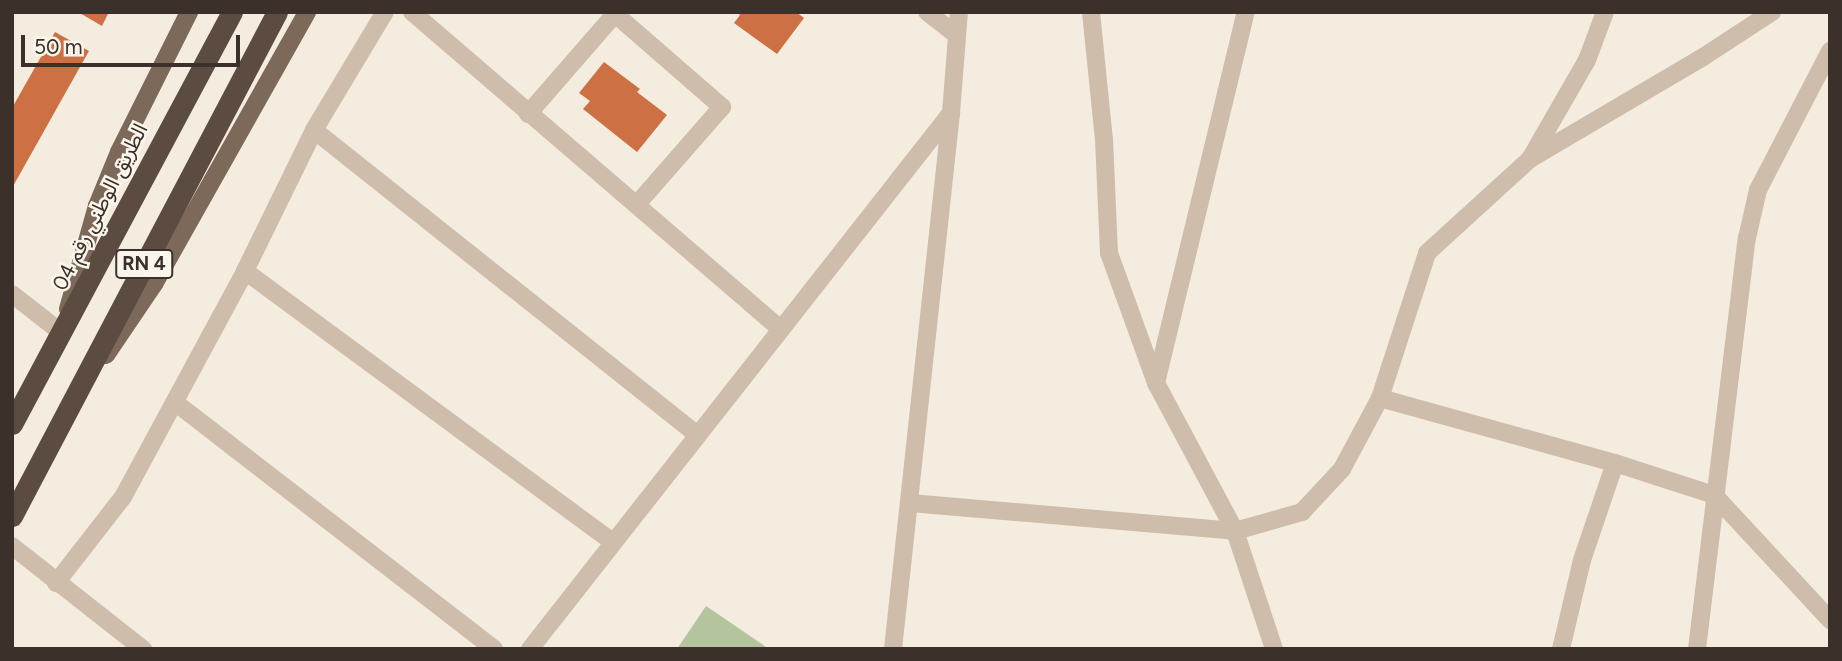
<!DOCTYPE html>
<meta charset="utf-8">
<style>
body{margin:0}
#map{position:relative;width:1842px;height:661px;overflow:hidden;background:#f4ecdf;font-family:Figtree,"Noto Sans Arabic",sans-serif}
div>[style]{position:absolute}
.green>*{inset:0;background:#b4c59d}
.building>*{inset:0;background:#cd7144}
.street>*{height:18px;margin:-9px;padding:0 9px;transform-origin:9px;border-radius:9px;background:#cebdaa}
.primary>*{height:18px;margin:-9px;padding:0 9px;transform-origin:9px;border-radius:9px;background:#7d695a}
.highway>*{height:21px;margin:-10.5px;padding:0 10.5px;transform-origin:10.5px;border-radius:10.5px;background:#5c4b40}
span{translate:-50% -50%;white-space:nowrap;text-align:center;line-height:1.15;-webkit-text-stroke:5px #fbf6ec;paint-order:stroke}
.shield-label span{padding:2px 5px;background:#fbf6ec;border:2px solid;border-radius:5px;-webkit-text-stroke-width:0}
.shield-label{font-size:19px;color:#3b302a;font-weight:700}
.street-label{font-size:21px;color:#3b302a}
.frame{position:absolute;inset:0;border:14px solid #3b302a;pointer-events:none}
.scale{position:absolute;left:21px;top:35px;width:219px;height:32px;box-sizing:border-box;border:4px solid #3b302a;border-top:0;padding-left:9px;font-size:21px;line-height:24px;white-space:nowrap;color:#3b302a;-webkit-text-stroke:5px #fbf6ec;paint-order:stroke}
</style>
<div id="map">
<div class="green">
<i style="clip-path:polygon(706px 606px,769px 649px,677px 649px)"></i>
</div>
<div class="building">
<i style="clip-path:polygon(78px 12px,109px 12px,102px 26px)"></i>
<i style="clip-path:polygon(737px 12px,796px 12px,804px 18px,777px 54px,734px 23px,740px 15px)"></i>
<i style="clip-path:polygon(55px 32px,89px 51px,12px 188px,12px 108px)"></i>
<i style="clip-path:polygon(604px 62px,640px 89px,637px 92px,667px 115px,637px 152px,583px 109px,590px 101px,579px 93px)"></i>
</div>
<div class="street">
<i style="left:412px;top:12px;width:485px;rotate:40.7deg"></i>
<i style="left:927px;top:12px;width:37px;rotate:38deg"></i>
<i style="left:1091px;top:12px;width:128px;rotate:84.2deg"></i>
<i style="left:1104px;top:139px;width:114px;rotate:87.5deg"></i>
<i style="left:1109px;top:253px;width:138px;rotate:70.1deg"></i>
<i style="left:1156px;top:383px;width:168px;rotate:61.9deg"></i>
<i style="left:1235px;top:531px;width:124px;rotate:71.7deg"></i>
<i style="left:528px;top:114px;width:133px;rotate:-49deg"></i>
<i style="left:615px;top:14px;width:142px;rotate:41deg"></i>
<i style="left:722px;top:107px;width:128px;rotate:131.2deg"></i>
<i style="left:314px;top:130px;width:490px;rotate:38.5deg"></i>
<i style="left:1530px;top:159px;width:114px;rotate:-60.1deg"></i>
<i style="left:1587px;top:60px;width:51px;rotate:-69.4deg"></i>
<i style="left:245px;top:271px;width:456px;rotate:36.4deg"></i>
<i style="left:12px;top:294px;width:63px;rotate:38deg"></i>
<i style="left:1156px;top:383px;width:382px;rotate:-76.4deg"></i>
<i style="left:1380px;top:398px;width:244px;rotate:15.5deg"></i>
<i style="left:1615px;top:463px;width:104px;rotate:17.9deg"></i>
<i style="left:1714px;top:495px;width:171px;rotate:47.1deg"></i>
<i style="left:176px;top:403px;width:402px;rotate:37.7deg"></i>
<i style="left:910px;top:503px;width:326px;rotate:4.9deg"></i>
<i style="left:1235px;top:531px;width:70px;rotate:-15.8deg"></i>
<i style="left:1302px;top:512px;width:59px;rotate:-47.1deg"></i>
<i style="left:1342px;top:469px;width:81px;rotate:-61.8deg"></i>
<i style="left:1380px;top:398px;width:152px;rotate:-72deg"></i>
<i style="left:1427px;top:253px;width:139px;rotate:-42.4deg"></i>
<i style="left:1530px;top:159px;width:197px;rotate:-30.5deg"></i>
<i style="left:1700px;top:59px;width:86px;rotate:-33.1deg"></i>
<i style="left:12px;top:546px;width:167px;rotate:38.2deg"></i>
<i style="left:56px;top:583px;width:109px;rotate:-52.1deg"></i>
<i style="left:123px;top:497px;width:257px;rotate:-61.6deg"></i>
<i style="left:245px;top:271px;width:157px;rotate:-63.9deg"></i>
<i style="left:314px;top:130px;width:138px;rotate:-59deg"></i>
<i style="left:530px;top:649px;width:682px;rotate:-51.85deg"></i>
<i style="left:893px;top:649px;width:539px;rotate:-83.82deg"></i>
<i style="left:951px;top:113px;width:101px;rotate:-85.5deg"></i>
<i style="left:1561px;top:649px;width:91px;rotate:-76.7deg"></i>
<i style="left:1582px;top:560px;width:102px;rotate:-71.2deg"></i>
<i style="left:1697px;top:649px;width:414px;rotate:-83.1deg"></i>
<i style="left:1747px;top:238px;width:49px;rotate:-77.1deg"></i>
<i style="left:1758px;top:190px;width:157px;rotate:-62.6deg"></i>
</div>
<div class="primary">
<i style="left:68px;top:309px;width:107px;rotate:-74.3deg"></i>
<i style="left:97px;top:206px;width:58px;rotate:-67.8deg"></i>
<i style="left:119px;top:152px;width:157px;rotate:-63.4deg"></i>
<i style="left:106px;top:355px;width:86px;rotate:-55.9deg"></i>
<i style="left:154px;top:284px;width:312px;rotate:-60.6deg"></i>
</div>
<div class="highway">
<i style="left:12px;top:424px;width:467px;rotate:-61.9deg"></i>
<i style="left:12px;top:516px;width:569px;rotate:-62.26deg"></i>
</div>
<div class="shield-label">
<span style="left:144px;top:264px">RN 4</span>
</div>
<div class="street-label">
<span style="left:100px;top:207px;rotate:-63deg">الطريق الوطني رقم 04</span>
</div>
<div class="frame"></div>
<div class="scale">50 m</div>
</div>
